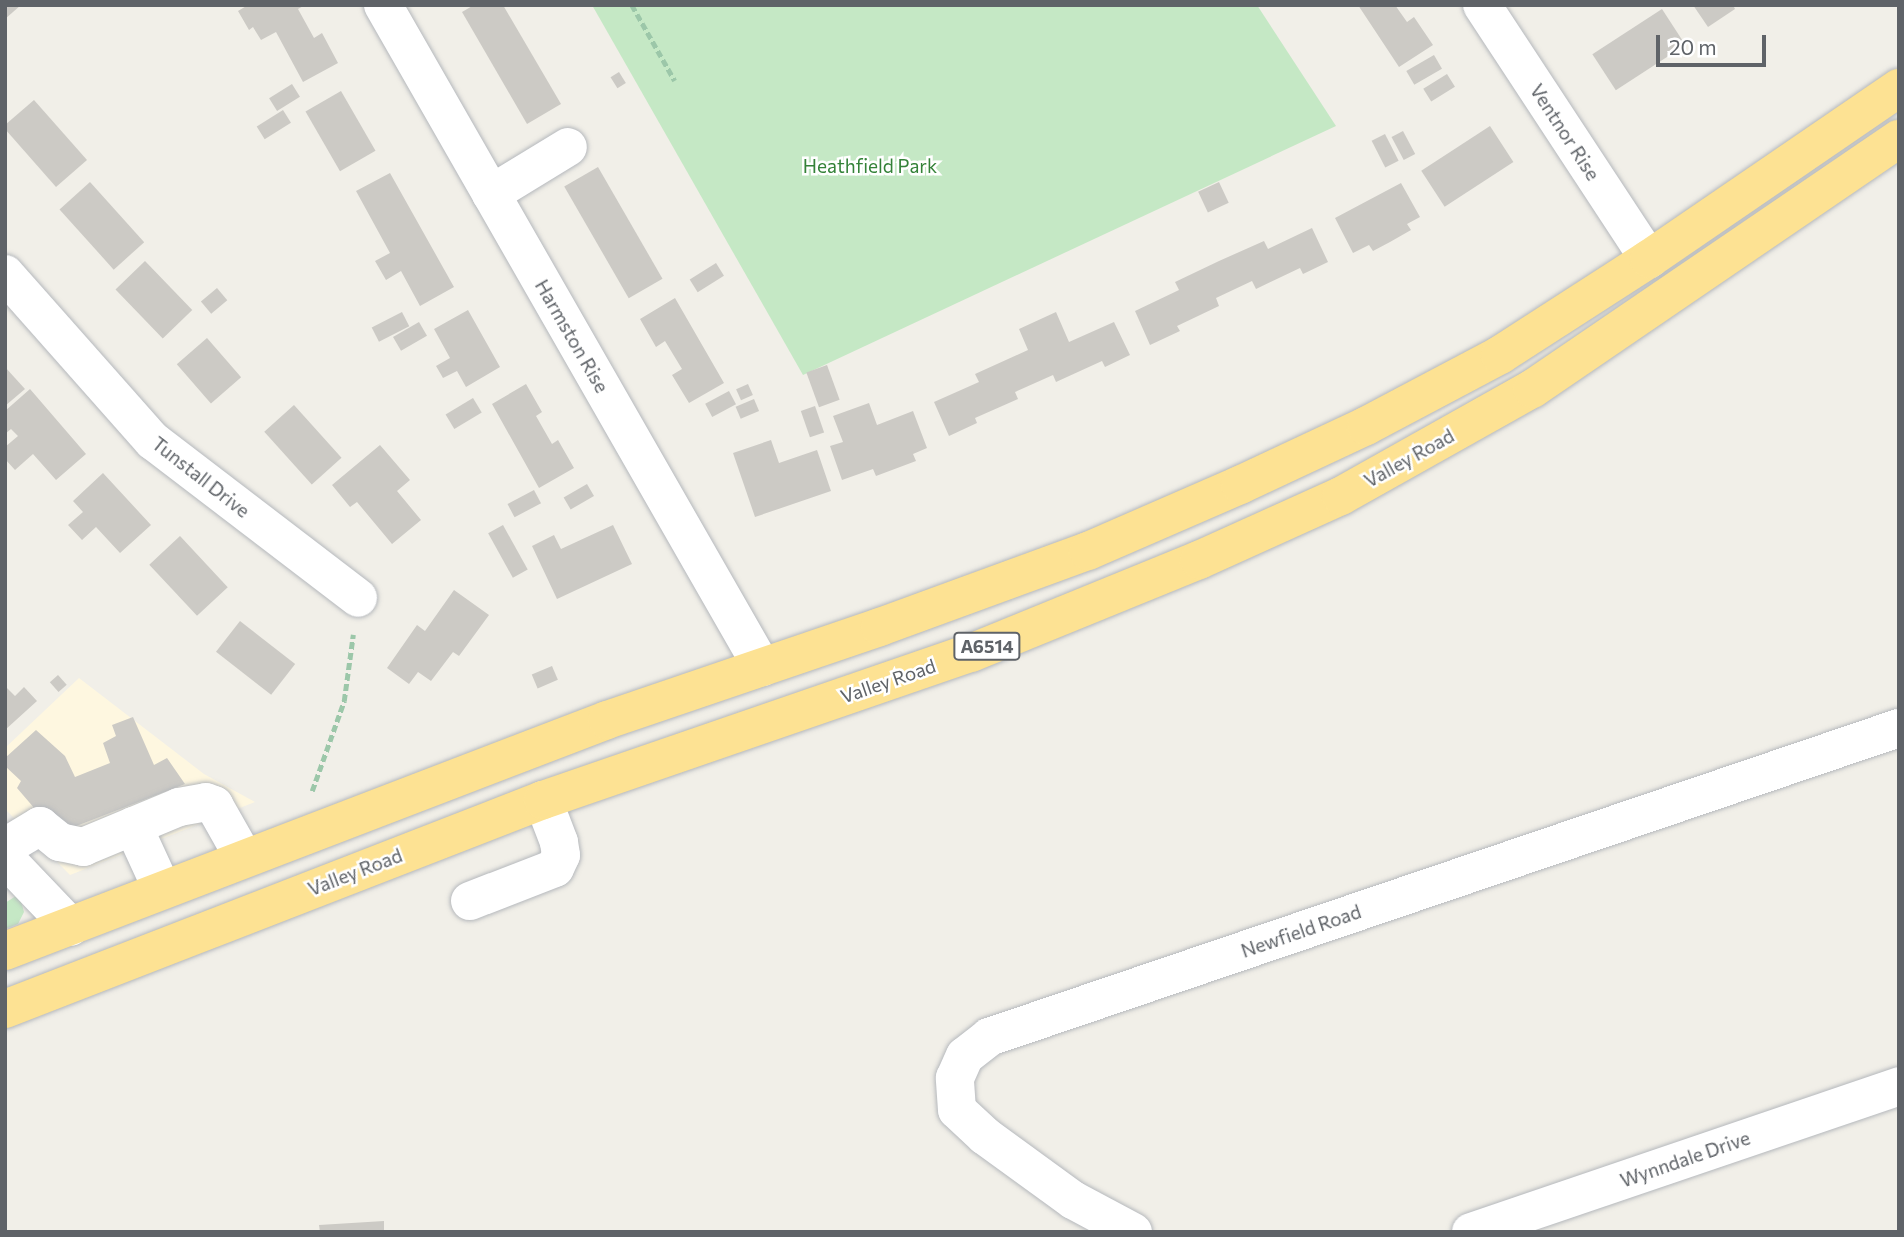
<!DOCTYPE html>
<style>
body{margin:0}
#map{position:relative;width:1904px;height:1237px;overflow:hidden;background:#f1efe8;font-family:Commissioner,sans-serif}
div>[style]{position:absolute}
.commercial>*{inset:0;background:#fef7e0}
.green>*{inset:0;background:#c5e8c5}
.building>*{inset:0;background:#cccac5;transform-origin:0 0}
.path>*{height:4.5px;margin-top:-2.25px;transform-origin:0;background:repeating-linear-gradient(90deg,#9cc7a9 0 7px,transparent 0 10.5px)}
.roads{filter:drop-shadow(0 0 2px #b5b8bc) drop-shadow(0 0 2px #b5b8bc)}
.minor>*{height:38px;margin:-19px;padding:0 19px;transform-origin:19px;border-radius:19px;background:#fff}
.highway>*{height:38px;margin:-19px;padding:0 19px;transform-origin:19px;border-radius:19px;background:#fde293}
span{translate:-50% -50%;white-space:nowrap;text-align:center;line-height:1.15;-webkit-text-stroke:5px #fff;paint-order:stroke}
.shield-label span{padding:2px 5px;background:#fff;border:2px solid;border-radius:5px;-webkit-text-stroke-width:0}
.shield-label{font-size:18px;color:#5f6368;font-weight:700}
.street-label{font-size:19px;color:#5f6368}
.park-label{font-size:19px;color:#348238}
.frame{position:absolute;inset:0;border:7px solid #5f6368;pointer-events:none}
.scale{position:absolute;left:1656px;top:35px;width:110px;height:32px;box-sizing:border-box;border:4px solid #5f6368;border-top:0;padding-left:9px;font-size:21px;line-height:24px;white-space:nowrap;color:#5f6368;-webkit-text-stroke:5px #fff;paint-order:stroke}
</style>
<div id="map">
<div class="commercial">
<i style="clip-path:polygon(79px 678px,204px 774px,255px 802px,70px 875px,5px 809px,5px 748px)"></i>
</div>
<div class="green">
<i style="clip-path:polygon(592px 5px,1257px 5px,1336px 126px,803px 375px)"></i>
<i style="clip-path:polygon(19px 894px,24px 912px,18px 924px,5px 929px,5px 903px)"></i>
</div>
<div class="building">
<i style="clip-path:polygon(5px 5px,21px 5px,5px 19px)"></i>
<i style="clip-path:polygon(248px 5px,305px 5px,298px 9px,314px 38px,322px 33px,338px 63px,303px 82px,276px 32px,261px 40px,253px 27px,249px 30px,238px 11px)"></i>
<i style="clip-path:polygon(474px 5px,503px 5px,561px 104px,527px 124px,462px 12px)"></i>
<i style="clip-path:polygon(1358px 5px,1395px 5px,1407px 22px,1414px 17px,1433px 45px,1399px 67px)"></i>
<i style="clip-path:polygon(1693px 5px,1733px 5px,1735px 9px,1708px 27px)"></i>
<i style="left:1662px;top:9px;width:43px;height:83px;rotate:57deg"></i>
<i style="left:1434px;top:55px;width:16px;height:32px;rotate:60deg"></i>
<i style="left:619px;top:72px;width:13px;height:10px;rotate:58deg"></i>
<i style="left:1447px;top:74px;width:15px;height:28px;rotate:58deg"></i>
<i style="left:292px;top:84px;width:15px;height:27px;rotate:58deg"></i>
<i style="left:341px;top:91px;width:69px;height:41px;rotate:60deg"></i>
<i style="clip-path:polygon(34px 100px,87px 160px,56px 187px,5px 129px,5px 125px)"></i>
<i style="left:283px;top:110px;width:15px;height:31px;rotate:58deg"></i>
<i style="left:1490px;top:126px;width:43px;height:82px;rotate:57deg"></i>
<i style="left:1403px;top:131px;width:26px;height:13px;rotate:62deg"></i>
<i style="left:1385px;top:134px;width:30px;height:15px;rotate:63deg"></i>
<i style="left:598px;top:167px;width:129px;height:39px;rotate:60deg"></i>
<i style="clip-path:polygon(390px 173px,454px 287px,420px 306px,401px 271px,386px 280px,375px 261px,390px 253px,356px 191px)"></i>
<i style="left:90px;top:182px;width:81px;height:41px;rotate:48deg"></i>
<i style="left:1219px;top:182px;width:23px;height:23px;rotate:65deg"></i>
<i style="clip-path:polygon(1401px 183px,1420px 217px,1407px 224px,1411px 230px,1390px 242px,1373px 251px,1369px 245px,1353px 253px,1335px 218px)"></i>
<i style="clip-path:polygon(1312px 228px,1328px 262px,1303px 274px,1300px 268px,1256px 289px,1252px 281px,1216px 298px,1219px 306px,1177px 326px,1180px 331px,1150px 345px,1135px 311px,1179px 290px,1175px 282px,1219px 261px,1264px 241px,1268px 249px)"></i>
<i style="left:145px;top:261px;width:68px;height:41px;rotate:46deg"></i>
<i style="left:716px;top:263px;width:15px;height:31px;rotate:58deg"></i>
<i style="left:217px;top:288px;width:16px;height:21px;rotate:50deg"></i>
<i style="clip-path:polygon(675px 298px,724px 383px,689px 403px,672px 375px,682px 369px,665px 341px,656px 347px,640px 319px)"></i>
<i style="clip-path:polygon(468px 310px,500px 367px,466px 387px,457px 371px,443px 378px,436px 366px,450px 358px,434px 329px)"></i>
<i style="left:402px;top:312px;width:16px;height:34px;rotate:63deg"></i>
<i style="clip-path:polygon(1056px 312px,1069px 342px,1114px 322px,1130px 355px,1105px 367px,1102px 361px,1056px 382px,1053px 375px,1015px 392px,1018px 399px,975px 418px,977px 423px,949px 436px,934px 402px,979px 382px,975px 374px,1028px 350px,1019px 329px)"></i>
<i style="left:419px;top:322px;width:16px;height:30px;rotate:60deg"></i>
<i style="left:207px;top:338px;width:52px;height:40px;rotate:49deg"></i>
<i style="left:827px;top:365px;width:37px;height:22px;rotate:70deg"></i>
<i style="clip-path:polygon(5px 367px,25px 389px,5px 406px)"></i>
<i style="clip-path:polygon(526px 384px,542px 412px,536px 416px,552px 444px,558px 440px,574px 468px,539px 488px,492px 404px)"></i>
<i style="left:748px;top:384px;width:12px;height:13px;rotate:66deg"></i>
<i style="clip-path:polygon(30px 389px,86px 454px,56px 480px,33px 454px,15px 470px,5px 459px,5px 447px,18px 436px,11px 429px,5px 434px,5px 411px)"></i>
<i style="left:729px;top:391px;width:15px;height:27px;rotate:62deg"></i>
<i style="left:473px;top:398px;width:17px;height:32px;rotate:59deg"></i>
<i style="left:754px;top:399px;width:13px;height:20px;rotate:67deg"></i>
<i style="clip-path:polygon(869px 403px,877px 425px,913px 411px,927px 448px,913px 454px,916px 461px,876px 476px,873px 469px,842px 480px,830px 446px,843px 442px,833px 416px)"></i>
<i style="left:294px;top:405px;width:71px;height:40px;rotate:48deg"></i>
<i style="left:815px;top:406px;width:28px;height:15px;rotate:71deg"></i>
<i style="clip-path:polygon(771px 440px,779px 463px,817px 450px,831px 491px,755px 517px,733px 453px)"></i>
<i style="clip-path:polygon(380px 445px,410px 480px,397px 491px,421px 520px,392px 544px,357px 502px,350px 507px,332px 485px)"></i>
<i style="clip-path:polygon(103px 473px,151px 525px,120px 553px,96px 527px,82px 540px,68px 525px,83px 512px,73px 501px)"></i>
<i style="left:587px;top:484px;width:14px;height:27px;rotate:60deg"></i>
<i style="left:534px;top:490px;width:15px;height:30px;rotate:62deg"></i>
<i style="left:503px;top:525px;width:51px;height:17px;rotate:61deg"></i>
<i style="clip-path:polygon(613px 525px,632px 564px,557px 599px,532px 546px,554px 535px,561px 549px)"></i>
<i style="left:180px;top:536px;width:70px;height:42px;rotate:47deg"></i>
<i style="clip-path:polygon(454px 590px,489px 615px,459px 656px,453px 652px,431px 681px,418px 672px,409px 684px,387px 668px,417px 625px,425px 631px)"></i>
<i style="left:240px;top:621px;width:70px;height:39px;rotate:38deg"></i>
<i style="left:552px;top:666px;width:15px;height:22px;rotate:67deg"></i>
<i style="left:58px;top:675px;width:13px;height:11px;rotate:48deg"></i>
<i style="clip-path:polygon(5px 686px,15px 696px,24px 687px,37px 701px,5px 730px)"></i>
<i style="clip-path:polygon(133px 717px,154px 765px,167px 758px,185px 784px,66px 830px,41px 816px,17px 788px,21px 781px,5px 766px,5px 758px,36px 730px,65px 756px,75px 777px,110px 763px,103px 743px,116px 736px,112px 725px)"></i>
<i style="clip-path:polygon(384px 1221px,384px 1232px,320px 1232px,319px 1225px)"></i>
</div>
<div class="path">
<i style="left:632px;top:5px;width:87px;rotate:60.5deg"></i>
<i style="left:312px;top:791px;width:96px;rotate:-70.4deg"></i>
<i style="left:344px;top:701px;width:67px;rotate:-82.2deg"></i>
</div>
<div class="roads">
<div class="minor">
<i style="left:383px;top:5px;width:763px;rotate:60.21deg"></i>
<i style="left:1482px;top:5px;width:304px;rotate:56.7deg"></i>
<i style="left:491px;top:194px;width:90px;rotate:-31.4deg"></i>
<i style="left:5px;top:274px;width:223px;rotate:48.5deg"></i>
<i style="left:153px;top:441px;width:258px;rotate:37.4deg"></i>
<i style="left:133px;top:826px;width:69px;rotate:65.3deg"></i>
<i style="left:5px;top:847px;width:41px;rotate:-31deg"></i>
<i style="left:40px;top:826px;width:26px;rotate:39deg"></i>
<i style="left:60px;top:842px;width:24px;rotate:12deg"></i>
<i style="left:83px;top:847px;width:104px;rotate:-22.6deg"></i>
<i style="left:179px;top:807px;width:27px;rotate:-10deg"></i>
<i style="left:206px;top:802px;width:9px;rotate:21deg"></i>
<i style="left:214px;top:805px;width:61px;rotate:60.5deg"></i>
<i style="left:5px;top:858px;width:95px;rotate:46.3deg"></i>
<i style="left:470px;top:901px;width:91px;rotate:-21.2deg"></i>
<i style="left:555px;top:868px;width:14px;rotate:-65deg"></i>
<i style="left:561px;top:855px;width:13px;rotate:-99deg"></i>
<i style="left:559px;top:842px;width:45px;rotate:-110.9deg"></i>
<i style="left:1133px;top:1232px;width:68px;rotate:-151.9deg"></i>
<i style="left:1073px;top:1200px;width:109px;rotate:-144deg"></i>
<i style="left:985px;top:1136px;width:38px;rotate:-137deg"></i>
<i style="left:957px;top:1110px;width:32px;rotate:-94deg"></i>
<i style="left:955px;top:1078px;width:24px;rotate:-66deg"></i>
<i style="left:965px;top:1056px;width:31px;rotate:-38deg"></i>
<i style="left:989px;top:1037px;width:961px;rotate:-18.76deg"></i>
<i style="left:1471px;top:1232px;width:452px;rotate:-18.8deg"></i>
</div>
<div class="highway">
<i style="left:5px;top:951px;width:645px;rotate:-20.99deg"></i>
<i style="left:607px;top:720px;width:288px;rotate:-18.8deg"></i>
<i style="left:880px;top:627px;width:221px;rotate:-20.1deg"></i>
<i style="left:1088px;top:551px;width:166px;rotate:-23.5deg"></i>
<i style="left:1240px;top:485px;width:139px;rotate:-25.1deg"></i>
<i style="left:1366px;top:426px;width:152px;rotate:-27.9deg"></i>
<i style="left:1500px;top:355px;width:177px;rotate:-32.8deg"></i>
<i style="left:1649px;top:259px;width:303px;rotate:-34.4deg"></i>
<i style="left:5px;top:1009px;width:577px;rotate:-21.23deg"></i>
<i style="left:543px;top:800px;width:453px;rotate:-19deg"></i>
<i style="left:971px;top:653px;width:246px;rotate:-22.2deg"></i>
<i style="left:1199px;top:560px;width:156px;rotate:-24.3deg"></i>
<i style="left:1341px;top:496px;width:219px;rotate:-29.3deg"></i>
<i style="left:1532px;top:389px;width:444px;rotate:-34.3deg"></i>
</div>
</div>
<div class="shield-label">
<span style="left:987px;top:646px">A6514</span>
</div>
<div class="street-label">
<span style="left:1565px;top:132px;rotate:57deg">Ventnor Rise</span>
<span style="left:572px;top:336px;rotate:60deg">Harmston Rise</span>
<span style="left:1409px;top:458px;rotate:-29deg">Valley Road</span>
<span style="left:201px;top:477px;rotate:38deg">Tunstall Drive</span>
<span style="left:888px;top:681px;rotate:-19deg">Valley Road</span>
<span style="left:355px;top:872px;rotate:-21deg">Valley Road</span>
<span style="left:1301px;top:931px;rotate:-19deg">Newfield Road</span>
<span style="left:1685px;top:1159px;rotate:-19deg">Wynndale Drive</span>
</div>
<div class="park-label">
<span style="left:870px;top:166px">Heathfield Park</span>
</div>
<div class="frame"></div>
<div class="scale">20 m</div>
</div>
